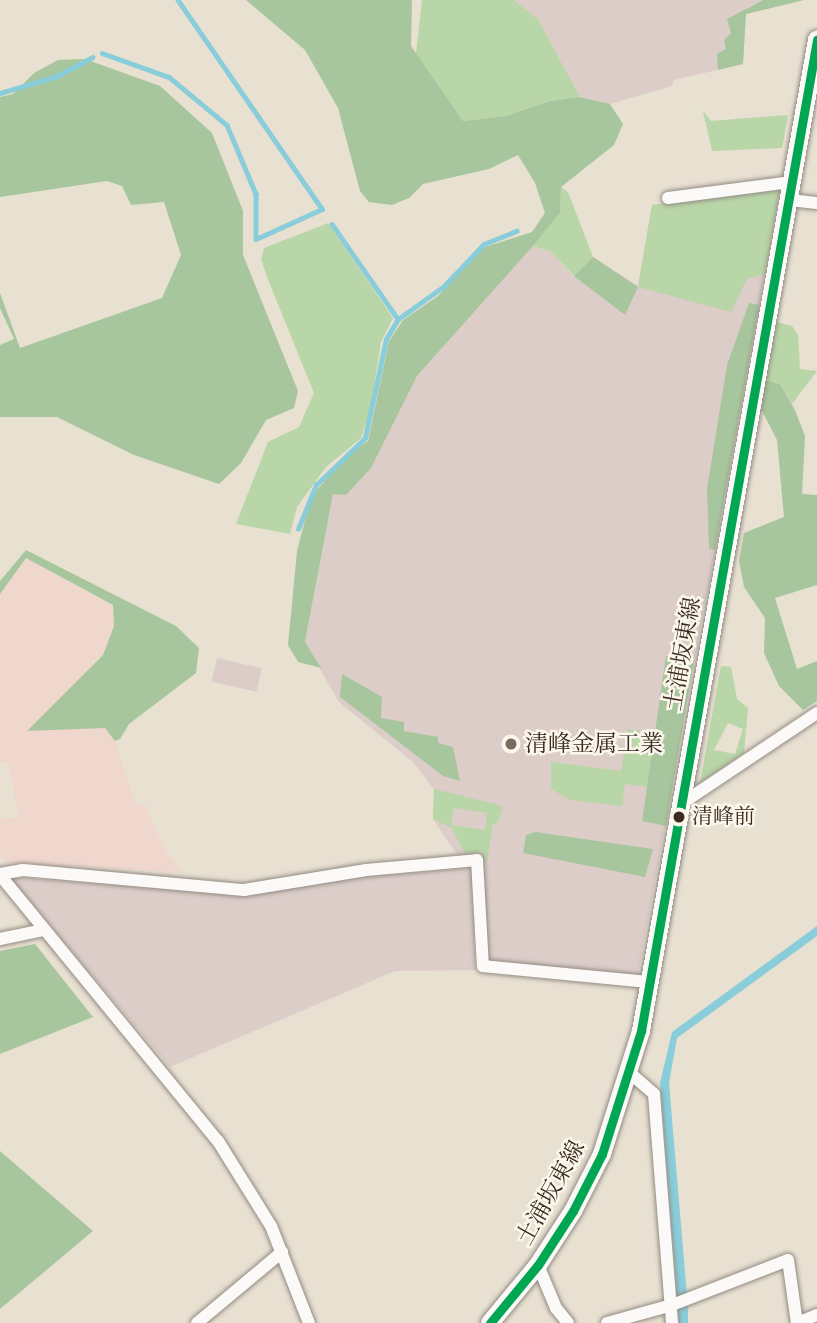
<!DOCTYPE html>
<meta charset="utf-8">
<style>
body{margin:0}
#map{position:relative;width:817px;height:1323px;overflow:hidden;background:#e8e0d1;font-family:"Libre Bodoni","Noto Serif JP",serif}
div>[style]{position:absolute}
.built>*{inset:0;background:#f0d7ce}
.industrial>*{inset:0;background:#dccdc9;transform-origin:0 0}
.green>*{inset:0;background:#b8d6a7}
.forest>*{inset:0;background:#a8c69d}
.water>*{inset:0;background:#89cdda}
.stream>*{height:4.5px;margin:-2.25px;padding:0 2.25px;transform-origin:2.25px;border-radius:2.25px;background:#89cdda}
.roads{filter:drop-shadow(0 0 2px #928b82) drop-shadow(0 0 2px #928b82)}
.minor>*{height:12px;margin:-6px;padding:0 6px;transform-origin:6px;border-radius:6px;background:#fcfaf8}
.secondary>*{height:18px;margin:-9px;padding:0 9px;transform-origin:9px;border-radius:9px;background:#fcfaf8}
.bus-1>*{height:9px;margin:-4.5px;padding:0 4.5px;transform-origin:4.5px;border-radius:4.5px;background:#00a651}
.dots>*{width:19px;height:19px;translate:-50% -50%;box-sizing:border-box;border:4px solid #fbf7ec;border-radius:50%}
span{translate:-50% -50%;white-space:nowrap;text-align:center;line-height:1.15;-webkit-text-stroke:5px #fbf7ec;paint-order:stroke}
.bus-label{font-size:21px;color:#3b2a1e}
.left{translate:0 -50%;text-align:left}
.street-label{font-size:23px;color:#3b2a1e}
.poi-label{font-size:23px;color:#3b2a1e}
</style>
<div id="map">
<div class="built">
<i style="clip-path:polygon(26px 558px,113px 606px,114px 626px,103px 655px,91px 662px,105px 728px,115px 741px,136px 806px,145px 804px,163px 846px,181px 872px,6px 863px,0 855px,0 819px,19px 817px,8px 762px,0 762px,0 594px)"></i>
</div>
<div class="industrial">
<i style="clip-path:polygon(514px 0,763px 0,746px 8px,743px 64px,674px 80px,672px 86px,610px 104px,580px 97px,538px 19px)"></i>
<i style="clip-path:polygon(780px 188px,638px 975px,489px 962px,482px 855px,458px 856px,433px 819px,434px 789px,413px 762px,339px 702px,305px 643px,333px 494px,371px 468px,417px 376px,533px 246px,551px 252px,573px 276px,593px 257px,638px 286px,652px 205px)"></i>
<i style="left:217px;top:658px;width:46px;height:24px;rotate:13deg"></i>
<i style="clip-path:polygon(472px 868px,475px 970px,395px 971px,170px 1067px,9px 877px,235px 894px,359px 877px)"></i>
</div>
<div class="green">
<i style="clip-path:polygon(422px 0,514px 0,538px 19px,580px 97px,550px 101px,506px 116px,463px 121px,416px 54px)"></i>
<i style="clip-path:polygon(703px 111px,711px 121px,788px 115px,782px 148px,712px 151px)"></i>
<i style="clip-path:polygon(561px 187px,568px 192px,593px 257px,574px 276px,551px 252px,533px 246px,560px 213px)"></i>
<i style="clip-path:polygon(780px 188px,765px 274px,747px 279px,731px 312px,638px 287px,652px 205px)"></i>
<i style="clip-path:polygon(328px 223px,393px 318px,381px 342px,370px 412px,361px 438px,326px 467px,297px 507px,290px 534px,236px 524px,268px 442px,299px 427px,314px 393px,267px 277px,261px 259px,264px 248px)"></i>
<i style="clip-path:polygon(777px 322px,792px 326px,798px 335px,800px 369px,817px 371px,792px 404px,780px 384px,765px 380px,772px 325px)"></i>
<i style="clip-path:polygon(evenodd,721px 666px,731px 667px,737px 699px,748px 708px,744px 753px,700px 783px,721px 666px,728px 723px,743px 729px,735px 754px,714px 750px,728px 723px)"></i>
<i style="clip-path:polygon(628px 729px,655px 733px,647px 787px,625px 784px,622px 806px,570px 800px,551px 789px,551px 762px,621px 771px)"></i>
<i style="clip-path:polygon(evenodd,434px 789px,503px 806px,498px 823px,493px 824px,487px 862px,482px 860px,482px 852px,464px 853px,452px 828px,433px 819px,434px 789px,454px 808px,487px 813px,485px 830px,451px 825px,454px 808px)"></i>
</div>
<div class="forest">
<i style="clip-path:polygon(246px 0,412px 0,411px 46px,463px 121px,506px 116px,550px 101px,580px 97px,610px 104px,623px 124px,614px 145px,561px 187px,560px 213px,533px 246px,417px 376px,371px 468px,346px 495px,333px 494px,305px 642px,321px 668px,298px 662px,288px 645px,297px 551px,311px 497px,349px 453px,368px 441px,389px 341px,403px 320px,438px 296px,485px 247px,532px 232px,545px 213px,535px 183px,518px 155px,489px 169px,423px 184px,409px 198px,392px 205px,369px 202px,360px 191px,338px 108px,305px 50px)"></i>
<i style="clip-path:polygon(763px 0,804px 0,746px 14px,743px 64px,718px 70px,717px 54px,726px 49px,724px 40px,731px 33px,727px 19px)"></i>
<i style="clip-path:polygon(85px 59px,160px 86px,212px 133px,243px 211px,243px 255px,298px 391px,294px 408px,266px 420px,241px 463px,219px 484px,134px 455px,57px 417px,0 417px,0 345px,14px 339px,0 308px,0 293px,20px 348px,162px 298px,181px 255px,164px 202px,131px 205px,122px 186px,107px 181px,0 197px,0 97px,13px 94px,34px 73px,58px 60px)"></i>
<i style="clip-path:polygon(593px 257px,638px 287px,625px 315px,574px 276px)"></i>
<i style="clip-path:polygon(749px 303px,759px 305px,715px 550px,709px 549px,707px 489px,727px 365px)"></i>
<i style="clip-path:polygon(765px 380px,780px 384px,795px 410px,805px 436px,802px 494px,817px 495px,817px 585px,775px 598px,797px 669px,817px 661px,817px 701px,803px 710px,779px 686px,764px 653px,765px 618px,744px 587px,739px 561px,744px 533px,784px 517px,777px 440px,761px 409px)"></i>
<i style="clip-path:polygon(26px 550px,176px 626px,199px 648px,196px 673px,129px 724px,120px 739px,115px 741px,105px 728px,27px 731px,103px 655px,114px 626px,113px 605px,26px 558px,0 594px,0 581px)"></i>
<i style="clip-path:polygon(666px 656px,694px 660px,666px 826px,642px 821px)"></i>
<i style="clip-path:polygon(342px 674px,382px 697px,381px 718px,404px 722px,404px 731px,438px 737px,438px 743px,453px 747px,460px 781px,443px 776px,340px 697px)"></i>
<i style="clip-path:polygon(536px 832px,653px 849px,645px 877px,523px 853px,526px 835px)"></i>
<i style="clip-path:polygon(35px 944px,93px 1017px,0 1054px,0 951px)"></i>
<i style="clip-path:polygon(0 1151px,93px 1231px,0 1309px)"></i>
</div>
<div class="water">
<i style="clip-path:polygon(817px 926px,817px 936px,677px 1038px,669px 1083px,688px 1308px,688px 1323px,679px 1323px,660px 1083px,672px 1032px)"></i>
</div>
<div class="stream">
<i style="left:178px;top:0;width:254px;rotate:55.4deg"></i>
<i style="left:102px;top:53px;width:71px;rotate:19.7deg"></i>
<i style="left:169px;top:77px;width:75px;rotate:39.6deg"></i>
<i style="left:227px;top:125px;width:75px;rotate:67.2deg"></i>
<i style="left:256px;top:194px;width:45px;rotate:90deg"></i>
<i style="left:256px;top:239px;width:72px;rotate:-24.4deg"></i>
<i style="left:0;top:93px;width:59px;rotate:-16.6deg"></i>
<i style="left:57px;top:76px;width:40px;rotate:-28deg"></i>
<i style="left:332px;top:224px;width:116px;rotate:55.2deg"></i>
<i style="left:298px;top:529px;width:48px;rotate:-67.8deg"></i>
<i style="left:316px;top:485px;width:68px;rotate:-43.8deg"></i>
<i style="left:365px;top:438px;width:101px;rotate:-78deg"></i>
<i style="left:386px;top:339px;width:23px;rotate:-59deg"></i>
<i style="left:398px;top:319px;width:55px;rotate:-35.4deg"></i>
<i style="left:443px;top:287px;width:59px;rotate:-46.4deg"></i>
<i style="left:484px;top:244px;width:35px;rotate:-22deg"></i>
</div>
<div class="roads">
<div class="minor">
<i style="left:668px;top:198px;width:125px;rotate:-7.4deg"></i>
<i style="left:789px;top:200px;width:28px;rotate:6deg"></i>
<i style="left:681px;top:804px;width:164px;rotate:-33.8deg"></i>
<i style="left:0;top:874px;width:23px;rotate:-10deg"></i>
<i style="left:23px;top:870px;width:222px;rotate:5.2deg"></i>
<i style="left:244px;top:890px;width:124px;rotate:-9.3deg"></i>
<i style="left:366px;top:870px;width:111px;rotate:-5.1deg"></i>
<i style="left:477px;top:860px;width:106px;rotate:86.8deg"></i>
<i style="left:483px;top:966px;width:168px;rotate:5.5deg"></i>
<i style="left:0;top:875px;width:344px;rotate:50.7deg"></i>
<i style="left:218px;top:1141px;width:100px;rotate:58.1deg"></i>
<i style="left:271px;top:1226px;width:104px;rotate:68.6deg"></i>
<i style="left:0;top:939px;width:45px;rotate:-11.6deg"></i>
<i style="left:630px;top:1073px;width:32px;rotate:41deg"></i>
<i style="left:654px;top:1094px;width:230px;rotate:85.5deg"></i>
<i style="left:538px;top:1265px;width:47px;rotate:67.3deg"></i>
<i style="left:556px;top:1308px;width:19px;rotate:51deg"></i>
<i style="left:197px;top:1323px;width:111px;rotate:-39.9deg"></i>
<i style="left:607px;top:1323px;width:67px;rotate:-15.5deg"></i>
<i style="left:672px;top:1305px;width:124px;rotate:-21.2deg"></i>
<i style="left:788px;top:1260px;width:64px;rotate:81.9deg"></i>
<i style="left:797px;top:1323px;width:22px;rotate:-22deg"></i>
</div>
<div class="secondary">
<i style="left:490px;top:1323px;width:75px;rotate:-50.4deg"></i>
<i style="left:538px;top:1265px;width:64px;rotate:-57.1deg"></i>
<i style="left:573px;top:1211px;width:64px;rotate:-63deg"></i>
<i style="left:602px;top:1154px;width:129px;rotate:-72.4deg"></i>
<i style="left:641px;top:1031px;width:1007px;rotate:-79.93deg"></i>
</div>
</div>
<div class="bus-1">
<i style="left:490px;top:1323px;width:75px;rotate:-50.4deg"></i>
<i style="left:538px;top:1265px;width:64px;rotate:-57.1deg"></i>
<i style="left:573px;top:1211px;width:64px;rotate:-63deg"></i>
<i style="left:602px;top:1154px;width:129px;rotate:-72.4deg"></i>
<i style="left:641px;top:1031px;width:1007px;rotate:-79.93deg"></i>
</div>
<div class="dots">
<i style="left:511px;top:744px;background:#786a5d"></i>
<i style="left:679px;top:817px;background:#3b2a1e"></i>
</div>
<div class="bus-label">
<span class="left" style="left:692px;top:817px">清峰前</span>
</div>
<div class="street-label">
<span style="left:683px;top:654px;rotate:-80deg">土浦坂東線</span>
<span style="left:551px;top:1193px;rotate:-61deg">土浦坂東線</span>
</div>
<div class="poi-label">
<span class="left" style="left:525px;top:744px">清峰金属工業</span>
</div>
</div>
